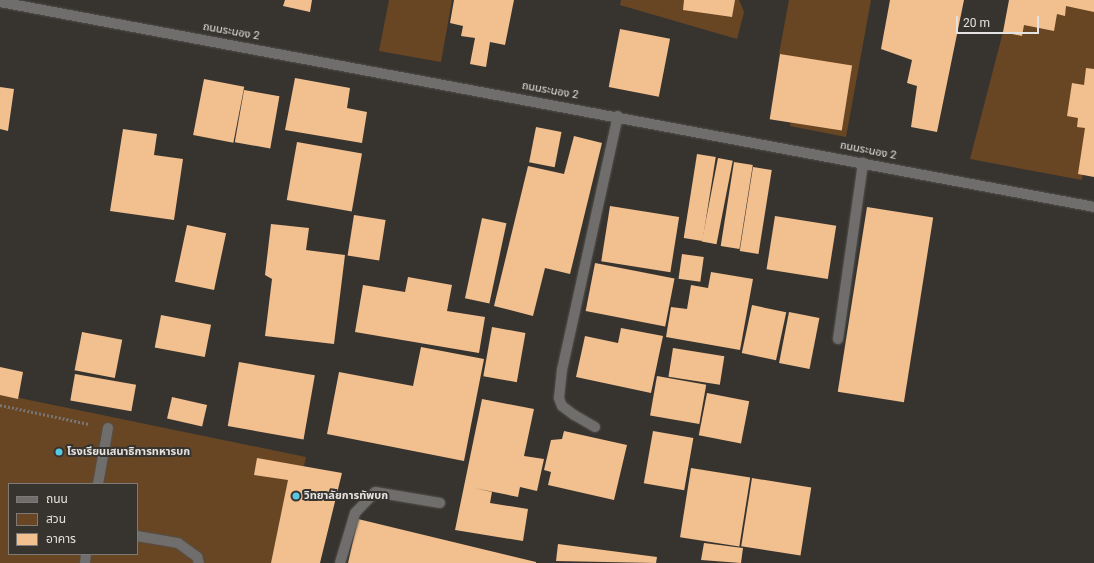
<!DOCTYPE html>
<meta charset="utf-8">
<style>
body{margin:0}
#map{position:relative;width:1094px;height:563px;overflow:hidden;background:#373430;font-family:Roboto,"Noto Sans Thai",sans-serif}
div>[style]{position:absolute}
.green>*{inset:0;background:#694623}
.building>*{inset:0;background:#f2bf8f;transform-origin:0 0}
.path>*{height:2.5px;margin-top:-1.25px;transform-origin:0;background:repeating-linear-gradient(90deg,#787572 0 2px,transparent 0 4px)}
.roads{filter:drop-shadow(0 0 1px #53504c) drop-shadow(0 0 1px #53504c)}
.lane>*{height:10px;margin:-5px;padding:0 5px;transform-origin:5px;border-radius:5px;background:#706e6c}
.street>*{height:10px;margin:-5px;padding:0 5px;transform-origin:5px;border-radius:5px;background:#706e6c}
.dots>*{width:11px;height:11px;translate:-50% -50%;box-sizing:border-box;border:2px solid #373430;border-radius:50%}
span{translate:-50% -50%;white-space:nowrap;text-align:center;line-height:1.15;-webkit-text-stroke:4px #373430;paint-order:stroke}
.street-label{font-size:11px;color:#e5e3e1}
.poi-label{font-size:11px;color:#e5e3e1;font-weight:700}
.left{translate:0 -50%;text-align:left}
.legend{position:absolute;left:8px;top:483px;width:130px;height:72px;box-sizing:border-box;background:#373430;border:1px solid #7d7a77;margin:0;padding:5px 7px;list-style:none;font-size:12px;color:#e5e3e1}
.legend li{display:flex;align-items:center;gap:8px;height:20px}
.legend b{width:20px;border:1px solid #7d7a77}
.scale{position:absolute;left:956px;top:16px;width:83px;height:18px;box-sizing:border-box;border:2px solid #e5e3e1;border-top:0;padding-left:5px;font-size:12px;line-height:14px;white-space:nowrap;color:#e5e3e1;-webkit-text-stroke:3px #373430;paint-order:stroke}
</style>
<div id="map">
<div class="green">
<i style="clip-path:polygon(389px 0,452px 0,441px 62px,379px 51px)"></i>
<i style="clip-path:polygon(621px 0,739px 0,744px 12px,737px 39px,620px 5px)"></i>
<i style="clip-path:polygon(789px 0,871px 0,846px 137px,790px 126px,802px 58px,779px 54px)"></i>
<i style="clip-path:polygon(1055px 0,1094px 0,1094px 91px,1082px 180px,970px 159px,1003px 32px)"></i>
<i style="clip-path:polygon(evenodd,0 394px,306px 457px,281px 563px,0 563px,0 394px,9px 484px,137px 484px,137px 554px,9px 554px,9px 484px)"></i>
</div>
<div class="building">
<i style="clip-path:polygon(285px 0,312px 0,310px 12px,283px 6px)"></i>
<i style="clip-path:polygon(454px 0,514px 0,505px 45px,490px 42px,486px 67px,470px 64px,475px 38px,461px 36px,463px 26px,450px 23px)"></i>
<i style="clip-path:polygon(684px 0,735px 0,732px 17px,683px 10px)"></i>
<i style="clip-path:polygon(890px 0,964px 0,937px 132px,911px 127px,917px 86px,907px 83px,912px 60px,881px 49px)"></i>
<i style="clip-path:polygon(1009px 0,1094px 0,1094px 12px,1066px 6px,1065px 16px,1057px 14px,1054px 31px,1024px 25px,1022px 36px,1003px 32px)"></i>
<i style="left:620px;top:29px;width:51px;height:59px;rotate:11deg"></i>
<i style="left:780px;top:54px;width:73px;height:66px;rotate:9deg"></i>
<i style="clip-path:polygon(1086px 68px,1094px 69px,1094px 177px,1078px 174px,1085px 128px,1077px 127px,1078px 118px,1067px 116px,1072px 83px,1084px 85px)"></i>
<i style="clip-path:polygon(295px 78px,350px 88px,347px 108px,367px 112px,362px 143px,285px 130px)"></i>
<i style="left:204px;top:79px;width:41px;height:57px;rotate:11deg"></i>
<i style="clip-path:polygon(0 87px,14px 89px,8px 131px,0 129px)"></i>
<i style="left:244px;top:90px;width:36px;height:53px;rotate:10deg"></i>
<i style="left:536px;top:127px;width:26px;height:36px;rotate:11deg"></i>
<i style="clip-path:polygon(123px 129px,157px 134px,154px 155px,183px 159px,174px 220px,110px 211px)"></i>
<i style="clip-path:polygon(574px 136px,602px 143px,570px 274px,545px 268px,533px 316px,494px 306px,528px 166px,564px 174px)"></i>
<i style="left:297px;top:142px;width:66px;height:59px;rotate:10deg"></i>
<i style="left:697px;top:154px;width:19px;height:85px;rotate:9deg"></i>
<i style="left:718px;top:158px;width:15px;height:85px;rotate:11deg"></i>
<i style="left:734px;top:162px;width:19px;height:85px;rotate:9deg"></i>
<i style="left:753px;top:167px;width:19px;height:85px;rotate:9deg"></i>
<i style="left:610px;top:206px;width:70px;height:56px;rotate:9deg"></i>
<i style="left:867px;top:207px;width:67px;height:187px;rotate:9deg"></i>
<i style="left:354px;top:215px;width:32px;height:41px;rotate:9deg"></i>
<i style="left:775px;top:216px;width:62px;height:54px;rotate:9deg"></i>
<i style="left:482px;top:218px;width:25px;height:82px;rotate:12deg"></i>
<i style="clip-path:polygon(271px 224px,309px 228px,306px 250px,345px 255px,334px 344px,265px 336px,272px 279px,265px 275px)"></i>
<i style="left:187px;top:225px;width:40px;height:58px;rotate:12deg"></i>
<i style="left:682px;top:254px;width:22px;height:25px;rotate:8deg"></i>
<i style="left:595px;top:263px;width:81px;height:49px;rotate:11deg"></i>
<i style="clip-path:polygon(711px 272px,753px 279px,740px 350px,666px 337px,671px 307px,687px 309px,691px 285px,708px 288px)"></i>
<i style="clip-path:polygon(408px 277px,452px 285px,447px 311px,485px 317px,479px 353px,355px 332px,363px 285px,405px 292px)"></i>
<i style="left:752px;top:305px;width:35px;height:49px;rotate:12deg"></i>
<i style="left:789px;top:312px;width:31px;height:52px;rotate:11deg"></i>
<i style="left:161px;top:315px;width:51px;height:33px;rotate:11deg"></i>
<i style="left:492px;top:327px;width:34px;height:50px;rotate:10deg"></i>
<i style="clip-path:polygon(621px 328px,663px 336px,651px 393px,576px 377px,585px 336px,618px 343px)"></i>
<i style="left:82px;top:332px;width:41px;height:39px;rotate:11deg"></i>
<i style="clip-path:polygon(421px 347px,484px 359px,464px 461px,327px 434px,339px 372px,413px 386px)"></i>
<i style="left:673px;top:348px;width:52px;height:29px;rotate:9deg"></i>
<i style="left:239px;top:362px;width:77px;height:65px;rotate:10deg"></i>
<i style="clip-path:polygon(0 367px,23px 372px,18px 399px,0 395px)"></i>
<i style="left:75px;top:374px;width:62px;height:27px;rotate:10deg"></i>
<i style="left:657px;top:376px;width:50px;height:40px;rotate:10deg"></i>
<i style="left:707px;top:393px;width:43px;height:43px;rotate:11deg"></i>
<i style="left:172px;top:397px;width:36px;height:22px;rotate:13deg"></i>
<i style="clip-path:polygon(482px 399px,534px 409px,524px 456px,544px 459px,537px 491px,520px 487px,518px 497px,474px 488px,492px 492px,490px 503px,528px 509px,523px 541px,455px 530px)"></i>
<i style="clip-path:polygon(564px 431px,627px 445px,614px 500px,548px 485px,551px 472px,544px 470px,551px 440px,562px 439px)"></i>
<i style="left:653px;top:431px;width:41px;height:53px;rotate:10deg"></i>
<i style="clip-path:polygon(257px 458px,342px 473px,320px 563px,271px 563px,288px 480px,254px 475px)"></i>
<i style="left:691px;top:468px;width:60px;height:70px;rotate:9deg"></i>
<i style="left:752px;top:478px;width:60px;height:69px;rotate:9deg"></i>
<i style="clip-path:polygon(358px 519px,536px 562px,536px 563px,348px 563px)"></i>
<i style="clip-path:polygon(704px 543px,743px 548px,741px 563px,701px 560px)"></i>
<i style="clip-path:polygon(558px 544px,657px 557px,656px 563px,556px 561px)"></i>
</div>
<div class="path">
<i style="left:0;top:405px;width:91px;rotate:12.1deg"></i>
</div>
<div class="roads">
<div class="lane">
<i style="left:838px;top:339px;width:178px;rotate:-81.9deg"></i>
<i style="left:98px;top:484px;width:57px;rotate:-79.9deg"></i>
<i style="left:137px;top:536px;width:42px;rotate:9.7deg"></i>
<i style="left:178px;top:543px;width:24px;rotate:36deg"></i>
<i style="left:197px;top:557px;width:6px;rotate:72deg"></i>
<i style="left:85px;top:563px;width:9px;rotate:-84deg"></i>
<i style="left:340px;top:563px;width:52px;rotate:-73.3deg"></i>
<i style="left:355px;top:513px;width:29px;rotate:-46deg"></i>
<i style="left:375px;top:492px;width:66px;rotate:9.6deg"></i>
</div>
<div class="street">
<i style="left:0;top:2px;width:1113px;rotate:10.61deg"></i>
<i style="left:595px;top:427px;width:24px;rotate:-150deg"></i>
<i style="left:574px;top:415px;width:15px;rotate:-143deg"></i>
<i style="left:562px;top:406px;width:9px;rotate:-111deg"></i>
<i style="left:559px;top:398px;width:28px;rotate:-84deg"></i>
<i style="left:562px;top:370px;width:260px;rotate:-77.6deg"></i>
</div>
</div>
<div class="dots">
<i style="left:59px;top:452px;background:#57c9e2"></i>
<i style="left:296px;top:496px;background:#57c9e2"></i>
</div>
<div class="street-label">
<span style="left:231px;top:32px;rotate:10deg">ถนนระนอง 2</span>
<span style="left:550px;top:91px;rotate:10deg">ถนนระนอง 2</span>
<span style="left:868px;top:151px;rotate:11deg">ถนนระนอง 2</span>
</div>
<div class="poi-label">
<span class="left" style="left:67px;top:452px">โรงเรียนเสนาธิการทหารบก</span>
<span class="left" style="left:304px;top:496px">วิทยาลัยการทัพบก</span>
</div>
<ul class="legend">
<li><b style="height:5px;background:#706e6c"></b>ถนน</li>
<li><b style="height:11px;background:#694623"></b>สวน</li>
<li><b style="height:11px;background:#f2bf8f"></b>อาคาร</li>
</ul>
<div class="scale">20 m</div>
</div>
